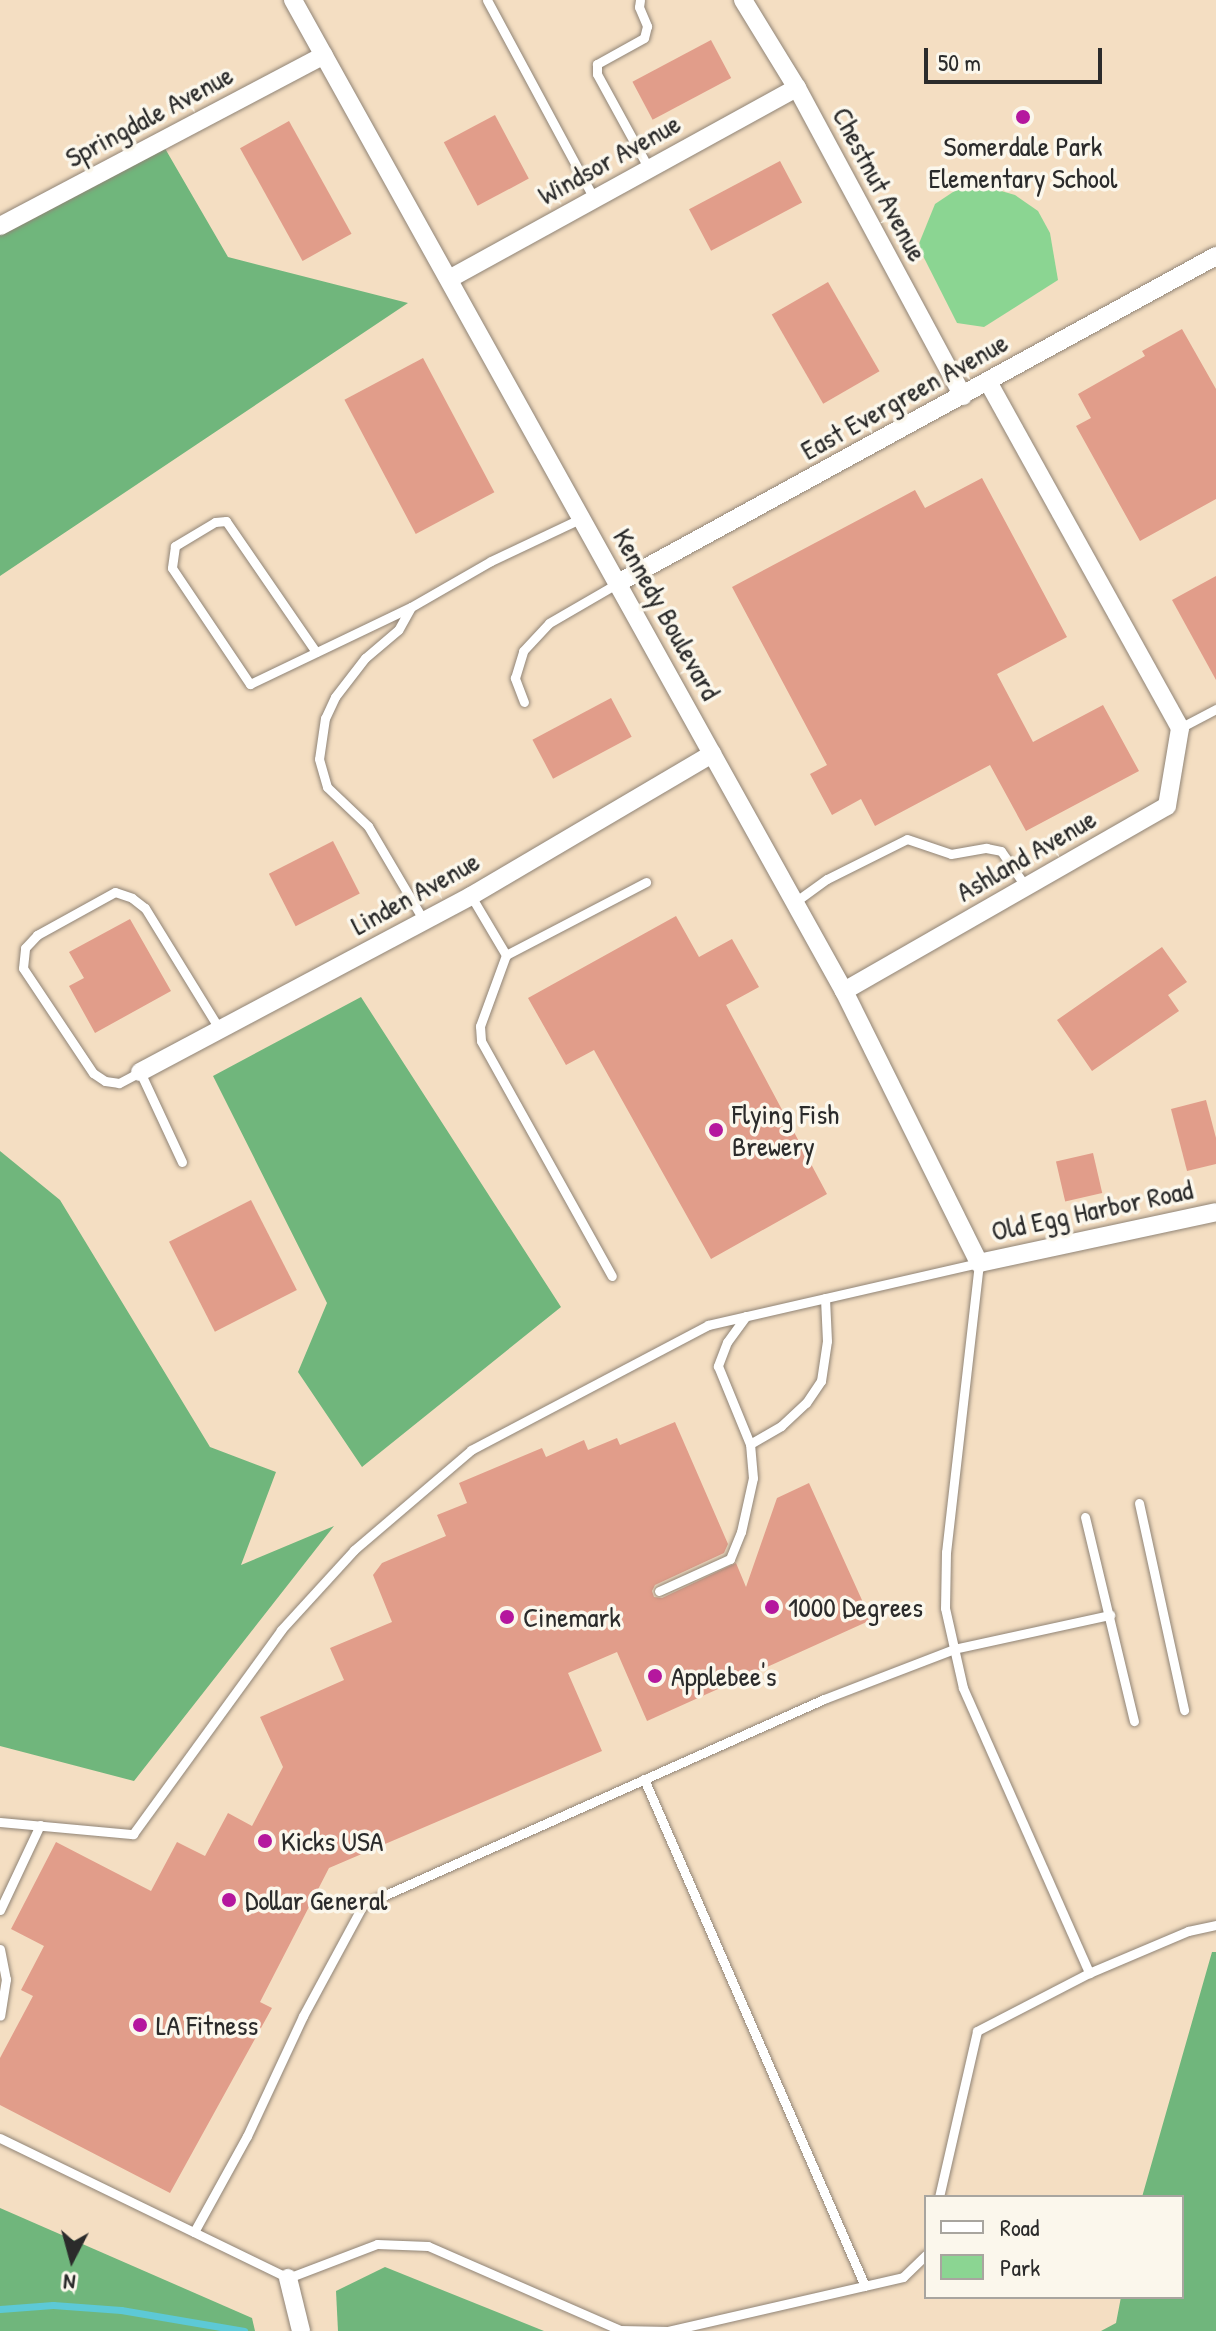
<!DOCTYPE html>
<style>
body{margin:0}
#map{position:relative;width:1216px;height:2331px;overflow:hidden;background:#f4dec2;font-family:"Patrick Hand",sans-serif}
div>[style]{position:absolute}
.green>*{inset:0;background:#8bd592}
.forest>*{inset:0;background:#70b67c}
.stream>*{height:7px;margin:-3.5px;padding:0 3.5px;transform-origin:3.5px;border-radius:3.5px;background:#5dc9d6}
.building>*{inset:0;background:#e19d8a;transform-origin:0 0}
.roads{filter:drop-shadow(0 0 2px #908476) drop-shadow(0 0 2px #908476)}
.service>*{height:9px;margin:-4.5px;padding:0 4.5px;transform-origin:4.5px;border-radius:4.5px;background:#fff}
.minor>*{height:18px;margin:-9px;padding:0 9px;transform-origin:9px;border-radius:9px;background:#fff}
.dots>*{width:22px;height:22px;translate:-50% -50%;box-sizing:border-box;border:4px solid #fbf7ec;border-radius:50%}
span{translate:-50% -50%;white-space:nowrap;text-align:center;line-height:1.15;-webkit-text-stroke:7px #fbf7ec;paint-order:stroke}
.street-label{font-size:28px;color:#2b2b2b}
.poi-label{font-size:28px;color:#2b2b2b}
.left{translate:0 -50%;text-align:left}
.legend{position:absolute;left:924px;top:2195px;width:260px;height:104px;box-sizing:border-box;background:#fbf7ec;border:2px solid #a8a59f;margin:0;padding:10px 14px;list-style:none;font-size:24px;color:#2b2b2b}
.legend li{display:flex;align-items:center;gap:16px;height:40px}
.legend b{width:40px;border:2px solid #a8a59f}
.north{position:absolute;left:32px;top:2219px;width:80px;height:80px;-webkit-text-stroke:6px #fbf7ec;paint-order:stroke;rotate:186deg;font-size:22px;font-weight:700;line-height:32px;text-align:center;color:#2b2b2b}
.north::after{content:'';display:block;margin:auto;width:28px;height:36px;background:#2b2b2b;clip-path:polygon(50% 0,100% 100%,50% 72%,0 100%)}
.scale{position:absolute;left:924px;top:48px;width:178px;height:36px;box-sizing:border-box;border:4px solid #2b2b2b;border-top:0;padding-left:10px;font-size:24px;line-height:28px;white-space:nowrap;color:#2b2b2b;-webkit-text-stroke:6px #fbf7ec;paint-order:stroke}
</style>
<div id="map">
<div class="green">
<i style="clip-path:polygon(984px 186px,1015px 195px,1038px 211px,1050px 233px,1058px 280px,984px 327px,957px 323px,918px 246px,935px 204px,956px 190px)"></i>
</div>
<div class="forest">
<i style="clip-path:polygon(163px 145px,228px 257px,408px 303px,0 576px,0 226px)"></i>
<i style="clip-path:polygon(361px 997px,561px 1307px,362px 1467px,298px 1372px,327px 1303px,213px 1076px)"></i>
<i style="clip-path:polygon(0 1151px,60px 1200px,210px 1447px,276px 1472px,241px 1565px,334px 1526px,134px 1781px,0 1746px)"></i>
<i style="clip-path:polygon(1212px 1952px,1216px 1952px,1216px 2331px,1101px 2331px,1116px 2323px,1121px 2297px,1182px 2297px,1182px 2197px,1142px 2197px)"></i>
<i style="clip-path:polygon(0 2208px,252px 2318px,255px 2331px,0 2331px)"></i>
<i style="clip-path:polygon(385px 2267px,544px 2331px,338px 2331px,336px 2291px)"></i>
</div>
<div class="stream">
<i style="left:0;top:2309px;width:53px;rotate:-4.3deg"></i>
<i style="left:53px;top:2305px;width:68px;rotate:4.2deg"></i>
<i style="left:121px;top:2310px;width:125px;rotate:9.7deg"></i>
</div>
<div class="building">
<i style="left:711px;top:40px;width:43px;height:89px;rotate:62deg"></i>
<i style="left:495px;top:115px;width:72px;height:58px;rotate:62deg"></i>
<i style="left:289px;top:121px;width:129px;height:56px;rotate:61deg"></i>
<i style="left:780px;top:161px;width:47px;height:103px;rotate:62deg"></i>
<i style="left:828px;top:282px;width:103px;height:65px;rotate:60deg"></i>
<i style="clip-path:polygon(1182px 329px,1216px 389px,1216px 499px,1140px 541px,1076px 426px,1091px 418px,1078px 394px,1145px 356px,1142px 351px)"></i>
<i style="left:423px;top:358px;width:152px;height:89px;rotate:62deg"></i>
<i style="clip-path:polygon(982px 478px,1067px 637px,997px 674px,1033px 742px,1103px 705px,1139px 771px,1026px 831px,990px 765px,875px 826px,861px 799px,832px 815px,810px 774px,827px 765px,732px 587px,915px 490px,925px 508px)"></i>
<i style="clip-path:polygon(1216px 576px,1216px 680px,1172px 600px)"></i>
<i style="left:611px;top:698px;width:44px;height:89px;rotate:62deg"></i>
<i style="left:333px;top:841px;width:59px;height:72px;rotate:63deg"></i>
<i style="clip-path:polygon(676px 916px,699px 957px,732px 939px,759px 987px,726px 1005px,827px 1194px,711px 1259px,594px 1050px,566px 1065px,528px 998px)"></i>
<i style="clip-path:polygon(130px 919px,171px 991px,95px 1033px,69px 986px,84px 978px,69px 952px)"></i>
<i style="clip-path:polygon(1162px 947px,1187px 982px,1168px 995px,1179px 1011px,1092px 1071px,1057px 1020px)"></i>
<i style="clip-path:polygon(1206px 1100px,1216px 1138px,1216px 1164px,1187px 1171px,1171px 1109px)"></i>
<i style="left:1093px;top:1153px;width:41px;height:38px;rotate:77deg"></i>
<i style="left:251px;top:1200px;width:101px;height:92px;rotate:63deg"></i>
<i style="clip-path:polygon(675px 1422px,728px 1544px,724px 1553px,655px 1585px,652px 1591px,654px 1597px,662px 1598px,736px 1563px,746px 1587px,777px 1498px,809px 1483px,871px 1620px,647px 1721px,617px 1652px,568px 1673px,602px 1751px,329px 1868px,260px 2002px,272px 2008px,170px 2193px,0 2105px,0 2058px,33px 1996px,21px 1990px,44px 1946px,11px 1929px,56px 1842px,151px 1891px,177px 1842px,205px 1856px,228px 1813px,252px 1826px,283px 1767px,260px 1717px,344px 1680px,330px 1648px,392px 1622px,373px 1575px,382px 1563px,446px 1536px,437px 1515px,467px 1503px,459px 1483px,542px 1448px,546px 1457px,584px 1440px,588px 1450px,617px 1438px,620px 1445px)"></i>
</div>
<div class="roads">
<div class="service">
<i style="left:487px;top:0;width:226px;rotate:61.7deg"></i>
<i style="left:640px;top:0;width:7px;rotate:98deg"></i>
<i style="left:639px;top:7px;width:21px;rotate:67deg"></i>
<i style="left:647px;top:26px;width:12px;rotate:104deg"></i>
<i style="left:644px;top:38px;width:54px;rotate:151deg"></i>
<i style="left:597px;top:64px;width:10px;rotate:90deg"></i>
<i style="left:597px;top:74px;width:108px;rotate:61.3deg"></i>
<i style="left:411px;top:607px;width:26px;rotate:119deg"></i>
<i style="left:398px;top:630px;width:43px;rotate:139.7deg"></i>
<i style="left:365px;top:658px;width:49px;rotate:127.6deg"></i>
<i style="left:335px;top:697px;width:23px;rotate:115deg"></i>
<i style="left:325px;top:718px;width:41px;rotate:98.3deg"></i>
<i style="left:319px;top:759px;width:29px;rotate:74deg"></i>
<i style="left:327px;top:787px;width:57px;rotate:43.6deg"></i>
<i style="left:368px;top:826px;width:110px;rotate:59.5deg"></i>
<i style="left:316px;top:652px;width:159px;rotate:-124.5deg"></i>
<i style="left:226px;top:521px;width:11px;rotate:175deg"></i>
<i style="left:215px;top:522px;width:47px;rotate:149deg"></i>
<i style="left:175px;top:546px;width:22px;rotate:98deg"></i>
<i style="left:172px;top:568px;width:140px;rotate:56.1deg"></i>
<i style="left:250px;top:684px;width:178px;rotate:-25.6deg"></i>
<i style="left:411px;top:607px;width:92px;rotate:-29.9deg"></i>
<i style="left:491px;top:561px;width:101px;rotate:-25.3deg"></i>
<i style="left:524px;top:702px;width:26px;rotate:-111deg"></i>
<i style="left:515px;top:678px;width:28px;rotate:-73deg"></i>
<i style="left:523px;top:651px;width:38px;rotate:-47deg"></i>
<i style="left:549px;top:623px;width:80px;rotate:-30.1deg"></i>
<i style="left:1180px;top:728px;width:41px;rotate:-27.8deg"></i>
<i style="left:471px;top:896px;width:69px;rotate:59.3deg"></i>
<i style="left:506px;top:955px;width:158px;rotate:-27.5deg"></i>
<i style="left:795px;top:902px;width:39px;rotate:-36deg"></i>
<i style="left:827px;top:879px;width:89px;rotate:-26.6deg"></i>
<i style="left:907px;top:839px;width:46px;rotate:18.8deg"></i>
<i style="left:951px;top:854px;width:36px;rotate:-10deg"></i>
<i style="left:986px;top:848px;width:15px;rotate:11deg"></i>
<i style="left:1001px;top:851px;width:44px;rotate:55.2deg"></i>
<i style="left:506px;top:955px;width:76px;rotate:110.1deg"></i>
<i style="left:480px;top:1026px;width:15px;rotate:86deg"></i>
<i style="left:481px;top:1041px;width:269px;rotate:60.9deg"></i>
<i style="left:182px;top:1162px;width:99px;rotate:-115deg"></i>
<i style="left:140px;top:1072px;width:24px;rotate:152deg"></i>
<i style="left:119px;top:1083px;width:14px;rotate:-172deg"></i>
<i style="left:105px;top:1081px;width:14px;rotate:-146deg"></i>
<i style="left:93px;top:1073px;width:126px;rotate:-123.7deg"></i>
<i style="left:23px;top:968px;width:20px;rotate:-84deg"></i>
<i style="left:25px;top:948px;width:18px;rotate:-47deg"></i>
<i style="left:37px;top:935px;width:89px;rotate:-28.9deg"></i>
<i style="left:115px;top:892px;width:18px;rotate:19deg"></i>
<i style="left:132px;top:898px;width:16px;rotate:38deg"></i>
<i style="left:145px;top:908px;width:143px;rotate:58.4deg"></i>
<i style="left:746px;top:1316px;width:32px;rotate:126deg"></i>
<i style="left:727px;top:1342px;width:26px;rotate:111deg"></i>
<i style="left:718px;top:1366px;width:84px;rotate:67.7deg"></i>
<i style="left:750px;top:1444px;width:36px;rotate:-30deg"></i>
<i style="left:781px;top:1426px;width:34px;rotate:-43deg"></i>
<i style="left:806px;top:1403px;width:27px;rotate:-56deg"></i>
<i style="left:821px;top:1381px;width:40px;rotate:-81.5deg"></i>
<i style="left:827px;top:1341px;width:43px;rotate:-92.7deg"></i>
<i style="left:1139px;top:1503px;width:212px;rotate:77.7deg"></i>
<i style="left:1085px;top:1517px;width:210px;rotate:76.5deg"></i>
<i style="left:659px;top:1591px;width:78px;rotate:-24.3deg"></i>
<i style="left:730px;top:1559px;width:29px;rotate:-68deg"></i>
<i style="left:741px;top:1532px;width:55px;rotate:-77.5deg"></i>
<i style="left:753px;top:1478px;width:34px;rotate:-95deg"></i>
<i style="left:644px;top:1779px;width:553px;rotate:66.45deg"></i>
<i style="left:0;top:1822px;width:134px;rotate:5.2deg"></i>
<i style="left:133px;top:1834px;width:252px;rotate:-54deg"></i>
<i style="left:281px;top:1630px;width:108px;rotate:-47.6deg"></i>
<i style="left:354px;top:1550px;width:154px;rotate:-40.5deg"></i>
<i style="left:471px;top:1450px;width:268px;rotate:-27.8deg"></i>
<i style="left:708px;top:1325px;width:278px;rotate:-12.9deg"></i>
<i style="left:979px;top:1263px;width:291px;rotate:96.5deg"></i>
<i style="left:946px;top:1552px;width:56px;rotate:91deg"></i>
<i style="left:945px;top:1608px;width:82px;rotate:77.3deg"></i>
<i style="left:963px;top:1688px;width:312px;rotate:66.1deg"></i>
<i style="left:0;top:1910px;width:94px;rotate:-64.8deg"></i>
<i style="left:0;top:1949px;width:31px;rotate:79deg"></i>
<i style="left:6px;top:1979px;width:37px;rotate:99deg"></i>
<i style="left:0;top:2138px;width:320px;rotate:25.9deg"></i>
<i style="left:288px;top:2278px;width:95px;rotate:-20.9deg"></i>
<i style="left:377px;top:2244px;width:51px;rotate:2.2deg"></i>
<i style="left:428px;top:2246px;width:210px;rotate:23.6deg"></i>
<i style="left:620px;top:2330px;width:48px;rotate:1.2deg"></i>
<i style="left:668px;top:2331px;width:241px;rotate:-12.9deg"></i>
<i style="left:903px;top:2277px;width:32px;rotate:-44deg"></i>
<i style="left:939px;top:2197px;width:170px;rotate:-77.1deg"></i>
<i style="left:977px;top:2031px;width:126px;rotate:-27.4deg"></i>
<i style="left:1089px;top:1973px;width:108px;rotate:-23deg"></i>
<i style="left:1188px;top:1931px;width:29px;rotate:-12deg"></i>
<i style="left:194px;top:2232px;width:110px;rotate:-61.1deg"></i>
<i style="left:247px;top:2136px;width:132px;rotate:-65deg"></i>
<i style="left:303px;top:2016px;width:126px;rotate:-61.6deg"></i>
<i style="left:363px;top:1905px;width:505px;rotate:-24.08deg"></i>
<i style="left:824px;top:1699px;width:139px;rotate:-21deg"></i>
<i style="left:954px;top:1649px;width:160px;rotate:-12.3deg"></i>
</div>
<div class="minor">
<i style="left:293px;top:0;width:1134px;rotate:60.93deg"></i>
<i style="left:844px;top:991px;width:304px;rotate:63.6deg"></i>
<i style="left:979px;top:1263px;width:242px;rotate:-12.1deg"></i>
<i style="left:743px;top:0;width:103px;rotate:58.5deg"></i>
<i style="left:797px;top:88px;width:350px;rotate:61.7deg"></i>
<i style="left:0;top:226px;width:366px;rotate:-27.8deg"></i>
<i style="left:449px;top:279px;width:397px;rotate:-28.8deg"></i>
<i style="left:618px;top:583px;width:682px;rotate:-28.67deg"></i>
<i style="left:844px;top:991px;width:372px;rotate:-29.8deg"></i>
<i style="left:1167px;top:806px;width:79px;rotate:-80.5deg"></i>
<i style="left:1180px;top:728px;width:394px;rotate:-119deg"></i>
<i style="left:140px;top:1072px;width:375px;rotate:-28deg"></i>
<i style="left:471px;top:896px;width:280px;rotate:-30.5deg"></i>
<i style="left:288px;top:2278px;width:55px;rotate:76.2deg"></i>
</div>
</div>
<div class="dots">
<i style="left:1023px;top:117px;background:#b5179e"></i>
<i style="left:716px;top:1130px;background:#b5179e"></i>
<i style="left:772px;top:1607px;background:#b5179e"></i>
<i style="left:507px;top:1617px;background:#b5179e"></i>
<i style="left:655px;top:1676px;background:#b5179e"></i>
<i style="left:265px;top:1841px;background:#b5179e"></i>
<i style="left:229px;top:1900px;background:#b5179e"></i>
<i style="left:140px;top:2025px;background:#b5179e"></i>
</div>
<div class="street-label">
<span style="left:149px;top:116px;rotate:-28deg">Springdale Avenue</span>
<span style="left:609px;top:159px;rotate:-29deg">Windsor Avenue</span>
<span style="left:880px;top:184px;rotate:62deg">Chestnut Avenue</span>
<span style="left:904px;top:396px;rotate:-29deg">East Evergreen Avenue</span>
<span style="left:667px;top:614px;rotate:61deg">Kennedy Boulevard</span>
<span style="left:1026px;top:855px;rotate:-30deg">Ashland Avenue</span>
<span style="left:415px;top:893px;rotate:-29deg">Linden Avenue</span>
<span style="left:1092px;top:1210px;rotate:-12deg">Old Egg Harbor Road</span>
</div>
<div class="poi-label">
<span style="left:1023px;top:162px">Somerdale Park<br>Elementary School</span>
<span class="left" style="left:732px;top:1130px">Flying Fish<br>Brewery</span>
<span class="left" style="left:788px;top:1607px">1000 Degrees</span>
<span class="left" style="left:523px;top:1617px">Cinemark</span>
<span class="left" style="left:671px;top:1676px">Applebee's</span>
<span class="left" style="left:281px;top:1841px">Kicks USA</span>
<span class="left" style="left:245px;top:1900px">Dollar General</span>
<span class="left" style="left:156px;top:2025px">LA Fitness</span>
</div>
<ul class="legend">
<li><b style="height:10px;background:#fff"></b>Road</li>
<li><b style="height:22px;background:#8bd592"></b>Park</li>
</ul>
<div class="north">N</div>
<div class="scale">50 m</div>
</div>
